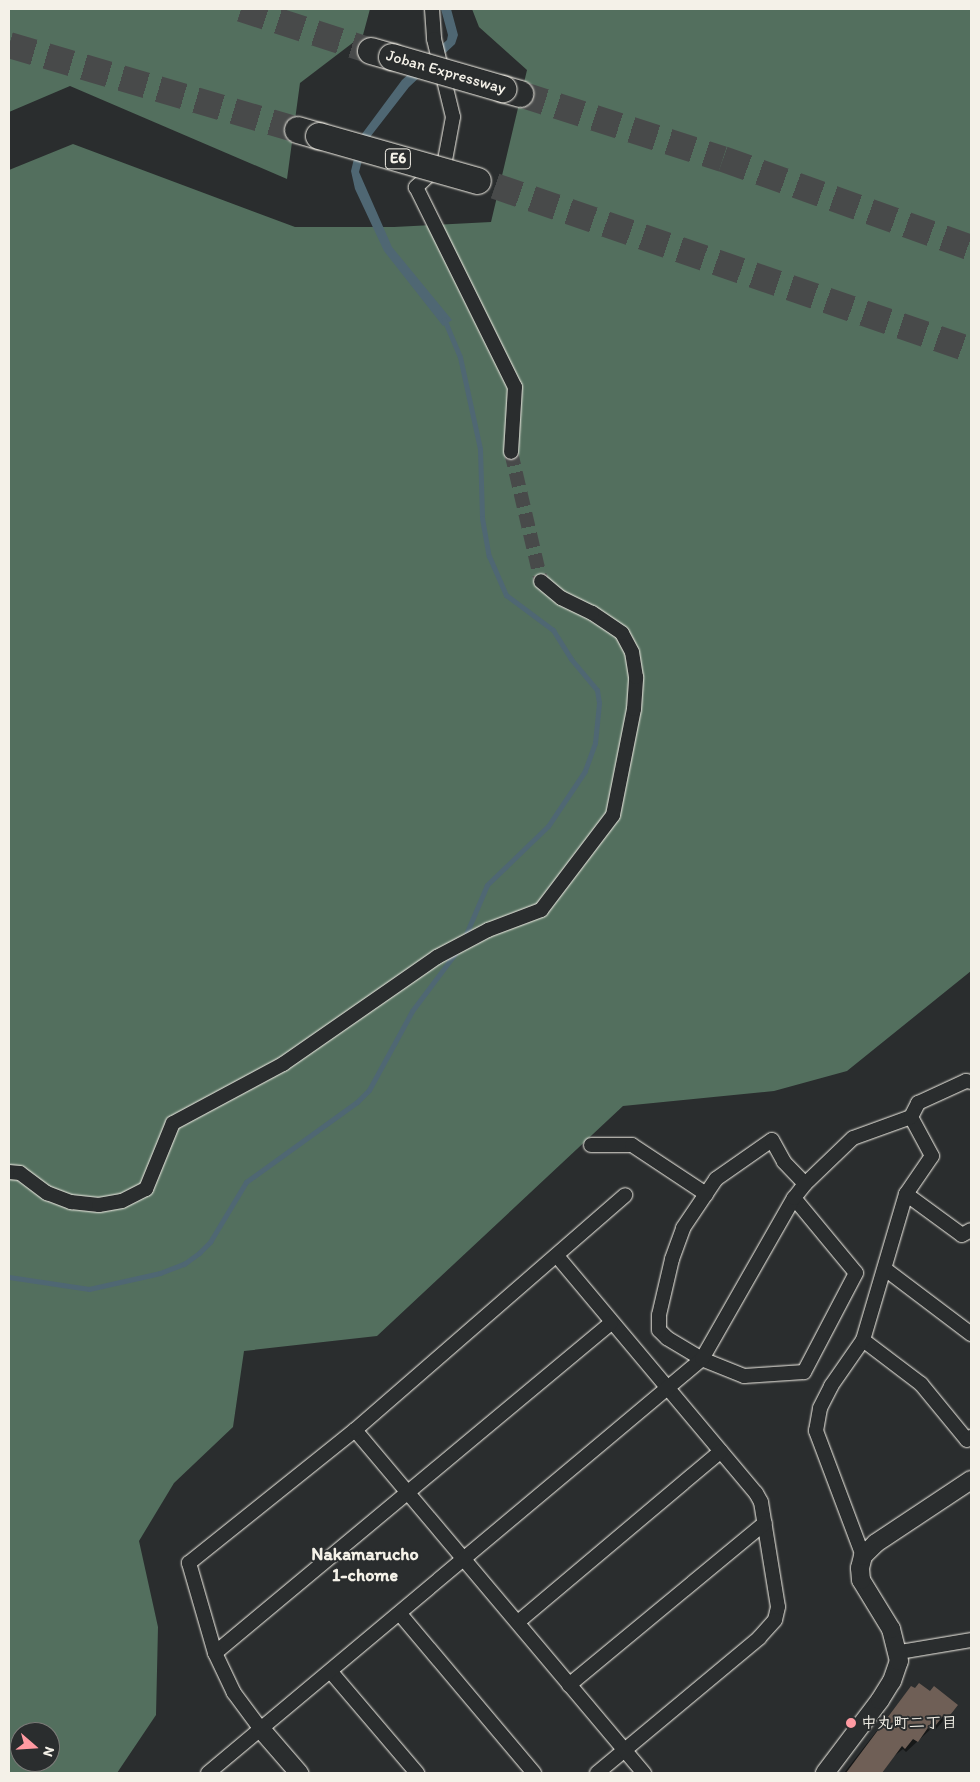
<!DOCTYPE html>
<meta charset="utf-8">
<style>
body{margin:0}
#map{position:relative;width:980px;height:1782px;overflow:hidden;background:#2a2d2e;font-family:Itim,"Klee One",sans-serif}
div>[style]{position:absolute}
.green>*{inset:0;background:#536f5e}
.water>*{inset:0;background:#4f6773}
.shadow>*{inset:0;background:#0007}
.stream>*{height:5px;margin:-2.5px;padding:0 2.5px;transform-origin:2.5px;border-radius:2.5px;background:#4f6773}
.building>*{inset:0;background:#6f5f56}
.minor-tunnel>*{height:14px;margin-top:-7px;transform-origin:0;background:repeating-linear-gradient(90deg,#484a4a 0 14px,transparent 0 21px)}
.motorway-tunnel>*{height:26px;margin-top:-13px;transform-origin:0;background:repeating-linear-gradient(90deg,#484a4a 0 26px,transparent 0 39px)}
.roads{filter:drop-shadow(0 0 1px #f4f1e8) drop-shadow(0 0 1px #f4f1e8)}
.minor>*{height:14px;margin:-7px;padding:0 7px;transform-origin:7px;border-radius:7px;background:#2a2d2e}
.tertiary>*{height:18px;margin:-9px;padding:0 9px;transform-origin:9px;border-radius:9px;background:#2a2d2e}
.motorway>*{height:26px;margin:-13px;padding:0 13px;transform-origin:13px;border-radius:13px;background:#2a2d2e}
.bridges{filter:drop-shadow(0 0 1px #f4f1e8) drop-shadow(0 0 1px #f4f1e8)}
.motorway-bridge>*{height:26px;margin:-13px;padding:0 13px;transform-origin:13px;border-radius:13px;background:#2a2d2e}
.dots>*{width:14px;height:14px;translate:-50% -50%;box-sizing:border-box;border:2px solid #2a2d2e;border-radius:50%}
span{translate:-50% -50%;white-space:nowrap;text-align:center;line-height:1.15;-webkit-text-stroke:4px #2a2d2e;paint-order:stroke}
.shield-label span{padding:1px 4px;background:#2a2d2e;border:1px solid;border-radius:4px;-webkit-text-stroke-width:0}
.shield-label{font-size:15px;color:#f4f1e8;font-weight:700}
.street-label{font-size:16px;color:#f4f1e8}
.poi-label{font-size:16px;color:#f4f1e8;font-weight:700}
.left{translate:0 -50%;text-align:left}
.neighbourhood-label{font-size:18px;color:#f4f1e8;font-weight:700}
.frame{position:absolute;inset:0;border:10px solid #f4f1e8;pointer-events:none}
.north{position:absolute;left:10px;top:1722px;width:50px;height:50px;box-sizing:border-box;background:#2a2d2e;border:1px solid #7b7b78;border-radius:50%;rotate:109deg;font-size:14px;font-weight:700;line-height:20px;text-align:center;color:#f4f1e8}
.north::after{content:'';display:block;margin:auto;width:18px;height:22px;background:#ff9aa2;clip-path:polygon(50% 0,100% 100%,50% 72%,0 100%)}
</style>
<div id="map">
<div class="green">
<i style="clip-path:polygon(9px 9px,370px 9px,363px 35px,300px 83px,287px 179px,70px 86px,9px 112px)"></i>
<i style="clip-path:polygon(evenodd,472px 9px,971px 9px,971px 971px,847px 1071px,774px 1091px,623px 1106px,377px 1336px,244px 1351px,233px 1427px,174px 1483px,139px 1541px,158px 1627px,156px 1715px,117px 1773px,9px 1773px,9px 170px,73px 144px,295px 227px,394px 227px,491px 222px,527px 70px,479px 27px,472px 9px,20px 1732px,50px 1732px,50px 1762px,20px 1762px,20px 1732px)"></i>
</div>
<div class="water">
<i style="clip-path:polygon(441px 9px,451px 9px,458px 35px,455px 44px,409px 87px,367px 141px,359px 172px,392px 247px,452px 320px,443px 326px,384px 251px,355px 189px,351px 171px,359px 138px,402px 80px,447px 40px,448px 35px)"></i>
</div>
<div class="shadow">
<i style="clip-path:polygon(911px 1687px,957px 1705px,936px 1729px,933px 1727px,906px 1752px,903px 1749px,893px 1757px,882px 1773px,844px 1773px)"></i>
</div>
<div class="stream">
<i style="left:444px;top:319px;width:41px;rotate:67.2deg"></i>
<i style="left:460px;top:357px;width:94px;rotate:77.7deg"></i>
<i style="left:480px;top:449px;width:69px;rotate:88.3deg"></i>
<i style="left:482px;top:518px;width:39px;rotate:80deg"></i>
<i style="left:489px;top:556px;width:43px;rotate:66.4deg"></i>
<i style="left:506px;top:595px;width:59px;rotate:36.7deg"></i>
<i style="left:553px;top:630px;width:34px;rotate:58deg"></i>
<i style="left:571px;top:659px;width:40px;rotate:50deg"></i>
<i style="left:597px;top:690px;width:13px;rotate:81deg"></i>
<i style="left:599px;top:703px;width:40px;rotate:95.7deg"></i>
<i style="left:595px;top:743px;width:30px;rotate:110deg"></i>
<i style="left:585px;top:771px;width:66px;rotate:123.9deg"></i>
<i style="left:548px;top:826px;width:85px;rotate:136deg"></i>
<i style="left:487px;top:885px;width:59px;rotate:113.1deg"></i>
<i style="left:9px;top:1277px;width:81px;rotate:8.5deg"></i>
<i style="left:89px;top:1289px;width:73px;rotate:-12.7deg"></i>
<i style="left:160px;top:1273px;width:26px;rotate:-21deg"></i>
<i style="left:184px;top:1264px;width:19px;rotate:-36deg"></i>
<i style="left:199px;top:1253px;width:16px;rotate:-45deg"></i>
<i style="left:210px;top:1242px;width:70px;rotate:-59deg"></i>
<i style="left:246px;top:1182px;width:137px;rotate:-35.8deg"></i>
<i style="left:357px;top:1102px;width:17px;rotate:-45deg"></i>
<i style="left:369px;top:1090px;width:90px;rotate:-61.4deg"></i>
<i style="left:412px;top:1011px;width:75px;rotate:-53.1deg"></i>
</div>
<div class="building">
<i style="clip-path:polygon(919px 1683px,930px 1691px,934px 1686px,958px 1705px,947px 1719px,943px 1716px,936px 1725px,932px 1722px,918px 1742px,913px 1739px,905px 1749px,902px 1746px,882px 1773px,846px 1773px,911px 1686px,915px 1688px)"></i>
</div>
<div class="minor-tunnel">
<i style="left:511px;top:452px;width:132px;rotate:76.9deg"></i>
</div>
<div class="motorway-tunnel">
<i style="left:241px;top:9px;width:137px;rotate:17.9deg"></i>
<i style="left:9px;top:45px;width:301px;rotate:16.4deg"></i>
<i style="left:520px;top:94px;width:213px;rotate:17.8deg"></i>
<i style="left:723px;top:159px;width:263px;rotate:19.7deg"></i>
<i style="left:495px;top:186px;width:503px;rotate:19.01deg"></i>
</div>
<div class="roads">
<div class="minor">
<i style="left:432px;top:9px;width:30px;rotate:86deg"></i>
<i style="left:434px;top:39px;width:80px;rotate:76.3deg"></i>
<i style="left:453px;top:117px;width:44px;rotate:100.5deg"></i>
<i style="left:445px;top:160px;width:40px;rotate:137deg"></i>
<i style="left:416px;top:187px;width:223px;rotate:63.7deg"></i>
<i style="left:515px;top:387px;width:65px;rotate:93.5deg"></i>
<i style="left:591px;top:1145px;width:41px"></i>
<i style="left:632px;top:1145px;width:89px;rotate:33.5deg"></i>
<i style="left:9px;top:1172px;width:11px;rotate:5deg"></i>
<i style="left:20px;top:1173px;width:34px;rotate:37deg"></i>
<i style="left:47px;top:1193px;width:26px;rotate:21deg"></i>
<i style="left:71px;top:1202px;width:28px;rotate:6deg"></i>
<i style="left:99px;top:1205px;width:23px;rotate:-10deg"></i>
<i style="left:122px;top:1201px;width:27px;rotate:-27deg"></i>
<i style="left:146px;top:1189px;width:71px;rotate:-67.8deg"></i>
<i style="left:173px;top:1123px;width:125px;rotate:-28.2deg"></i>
<i style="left:283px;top:1064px;width:188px;rotate:-34.8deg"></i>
<i style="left:437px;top:957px;width:58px;rotate:-27.9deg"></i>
<i style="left:488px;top:930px;width:57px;rotate:-20.7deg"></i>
<i style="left:541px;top:910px;width:119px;rotate:-52.8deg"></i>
<i style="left:613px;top:815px;width:108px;rotate:-78.8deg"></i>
<i style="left:634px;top:709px;width:32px;rotate:-86deg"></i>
<i style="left:636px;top:677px;width:25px;rotate:-99deg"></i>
<i style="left:632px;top:652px;width:21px;rotate:-118deg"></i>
<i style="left:622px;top:633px;width:36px;rotate:-146deg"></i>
<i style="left:592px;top:613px;width:34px;rotate:-154deg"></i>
<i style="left:561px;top:598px;width:26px;rotate:-140deg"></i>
<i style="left:906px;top:1194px;width:46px;rotate:-55.6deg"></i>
<i style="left:932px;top:1156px;width:44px;rotate:-118.3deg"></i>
<i style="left:794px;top:1198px;width:97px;rotate:50.4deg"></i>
<i style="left:856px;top:1273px;width:112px;rotate:117.7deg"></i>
<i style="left:804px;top:1372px;width:60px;rotate:176.2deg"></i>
<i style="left:744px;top:1376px;width:45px;rotate:-158deg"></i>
<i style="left:702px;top:1359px;width:41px;rotate:-149deg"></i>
<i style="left:667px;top:1338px;width:11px;rotate:-135deg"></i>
<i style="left:659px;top:1330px;width:15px;rotate:-90deg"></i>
<i style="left:659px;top:1315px;width:57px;rotate:-76.9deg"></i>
<i style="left:672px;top:1259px;width:33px;rotate:-70deg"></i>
<i style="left:683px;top:1228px;width:59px;rotate:-56deg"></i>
<i style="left:716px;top:1179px;width:68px;rotate:-34.9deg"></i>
<i style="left:772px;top:1140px;width:25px;rotate:61deg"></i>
<i style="left:784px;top:1162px;width:30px;rotate:46deg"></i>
<i style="left:557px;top:1256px;width:309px;rotate:50deg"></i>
<i style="left:756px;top:1493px;width:10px;rotate:61deg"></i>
<i style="left:761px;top:1502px;width:106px;rotate:80.8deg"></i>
<i style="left:778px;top:1607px;width:13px;rotate:103deg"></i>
<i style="left:775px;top:1620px;width:24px;rotate:132deg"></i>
<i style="left:759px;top:1638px;width:211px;rotate:140.2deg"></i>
<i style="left:885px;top:1269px;width:108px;rotate:37.1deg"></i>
<i style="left:863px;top:1340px;width:73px;rotate:37.2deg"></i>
<i style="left:921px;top:1384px;width:72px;rotate:50.6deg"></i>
<i style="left:967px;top:1440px;width:5px;rotate:-37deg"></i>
<i style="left:355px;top:1430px;width:449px;rotate:49.9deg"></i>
<i style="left:863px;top:1556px;width:134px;rotate:-110.6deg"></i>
<i style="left:816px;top:1431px;width:23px;rotate:-80deg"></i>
<i style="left:820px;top:1408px;width:25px;rotate:-63deg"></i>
<i style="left:831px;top:1386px;width:56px;rotate:-55.2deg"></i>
<i style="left:863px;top:1340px;width:152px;rotate:-73.6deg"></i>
<i style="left:906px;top:1194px;width:69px;rotate:36.2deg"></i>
<i style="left:962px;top:1235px;width:10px;rotate:-29deg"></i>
<i style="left:400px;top:1614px;width:208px;rotate:49.9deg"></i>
<i style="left:518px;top:1622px;width:265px;rotate:-40.1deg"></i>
<i style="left:900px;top:1652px;width:72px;rotate:-9.6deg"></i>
<i style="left:215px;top:1653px;width:515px;rotate:-39.81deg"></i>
<i style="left:331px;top:1672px;width:133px;rotate:49.6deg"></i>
<i style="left:569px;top:1685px;width:254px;rotate:-39.6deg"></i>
<i style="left:260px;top:1728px;width:44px;rotate:-126.6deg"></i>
<i style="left:234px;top:1693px;width:44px;rotate:-115.4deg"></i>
<i style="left:215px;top:1653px;width:94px;rotate:-106.1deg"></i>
<i style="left:189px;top:1563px;width:213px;rotate:-38.7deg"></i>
<i style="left:355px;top:1430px;width:358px;rotate:-41deg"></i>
<i style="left:208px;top:1773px;width:645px;rotate:-39.96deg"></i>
<i style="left:702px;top:1359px;width:185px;rotate:-60.3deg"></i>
<i style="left:794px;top:1198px;width:18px;rotate:-52deg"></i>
<i style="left:805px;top:1184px;width:66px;rotate:-43.8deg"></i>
<i style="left:853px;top:1138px;width:62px;rotate:-19.9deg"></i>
<i style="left:911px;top:1117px;width:16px;rotate:-63deg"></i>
<i style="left:918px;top:1103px;width:53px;rotate:-24.6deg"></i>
<i style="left:966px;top:1081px;width:5px;rotate:11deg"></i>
</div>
<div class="tertiary">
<i style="left:260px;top:1728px;width:60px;rotate:49.1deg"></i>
<i style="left:825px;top:1773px;width:91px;rotate:-53deg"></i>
<i style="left:880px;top:1700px;width:22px;rotate:-58deg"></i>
<i style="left:892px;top:1681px;width:21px;rotate:-71deg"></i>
<i style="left:899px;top:1661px;width:33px;rotate:-104deg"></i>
<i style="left:891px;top:1629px;width:57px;rotate:-121.5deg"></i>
<i style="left:861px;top:1580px;width:12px;rotate:-95deg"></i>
<i style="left:860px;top:1568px;width:12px;rotate:-76deg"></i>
<i style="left:863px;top:1556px;width:18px;rotate:-45deg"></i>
<i style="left:876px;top:1543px;width:114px;rotate:-33.6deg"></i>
</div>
<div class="motorway">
<i style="left:371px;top:51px;width:22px;rotate:16deg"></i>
<i style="left:503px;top:89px;width:18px;rotate:16deg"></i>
<i style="left:298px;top:130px;width:22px;rotate:16deg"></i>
</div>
</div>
<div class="bridges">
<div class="motorway-bridge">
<i style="left:392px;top:57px;width:116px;rotate:16.1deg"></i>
<i style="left:319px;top:136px;width:165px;rotate:15.8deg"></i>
</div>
</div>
<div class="dots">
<i style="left:851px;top:1723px;background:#ff9aa2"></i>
</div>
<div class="shield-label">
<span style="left:398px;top:159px">E6</span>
</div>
<div class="street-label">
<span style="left:446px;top:72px;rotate:16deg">Joban Expressway</span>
</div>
<div class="poi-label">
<span class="left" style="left:861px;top:1723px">中丸町二丁目</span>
</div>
<div class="neighbourhood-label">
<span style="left:365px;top:1565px">Nakamarucho<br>1-chome</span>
</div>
<div class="frame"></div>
<div class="north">N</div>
</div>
